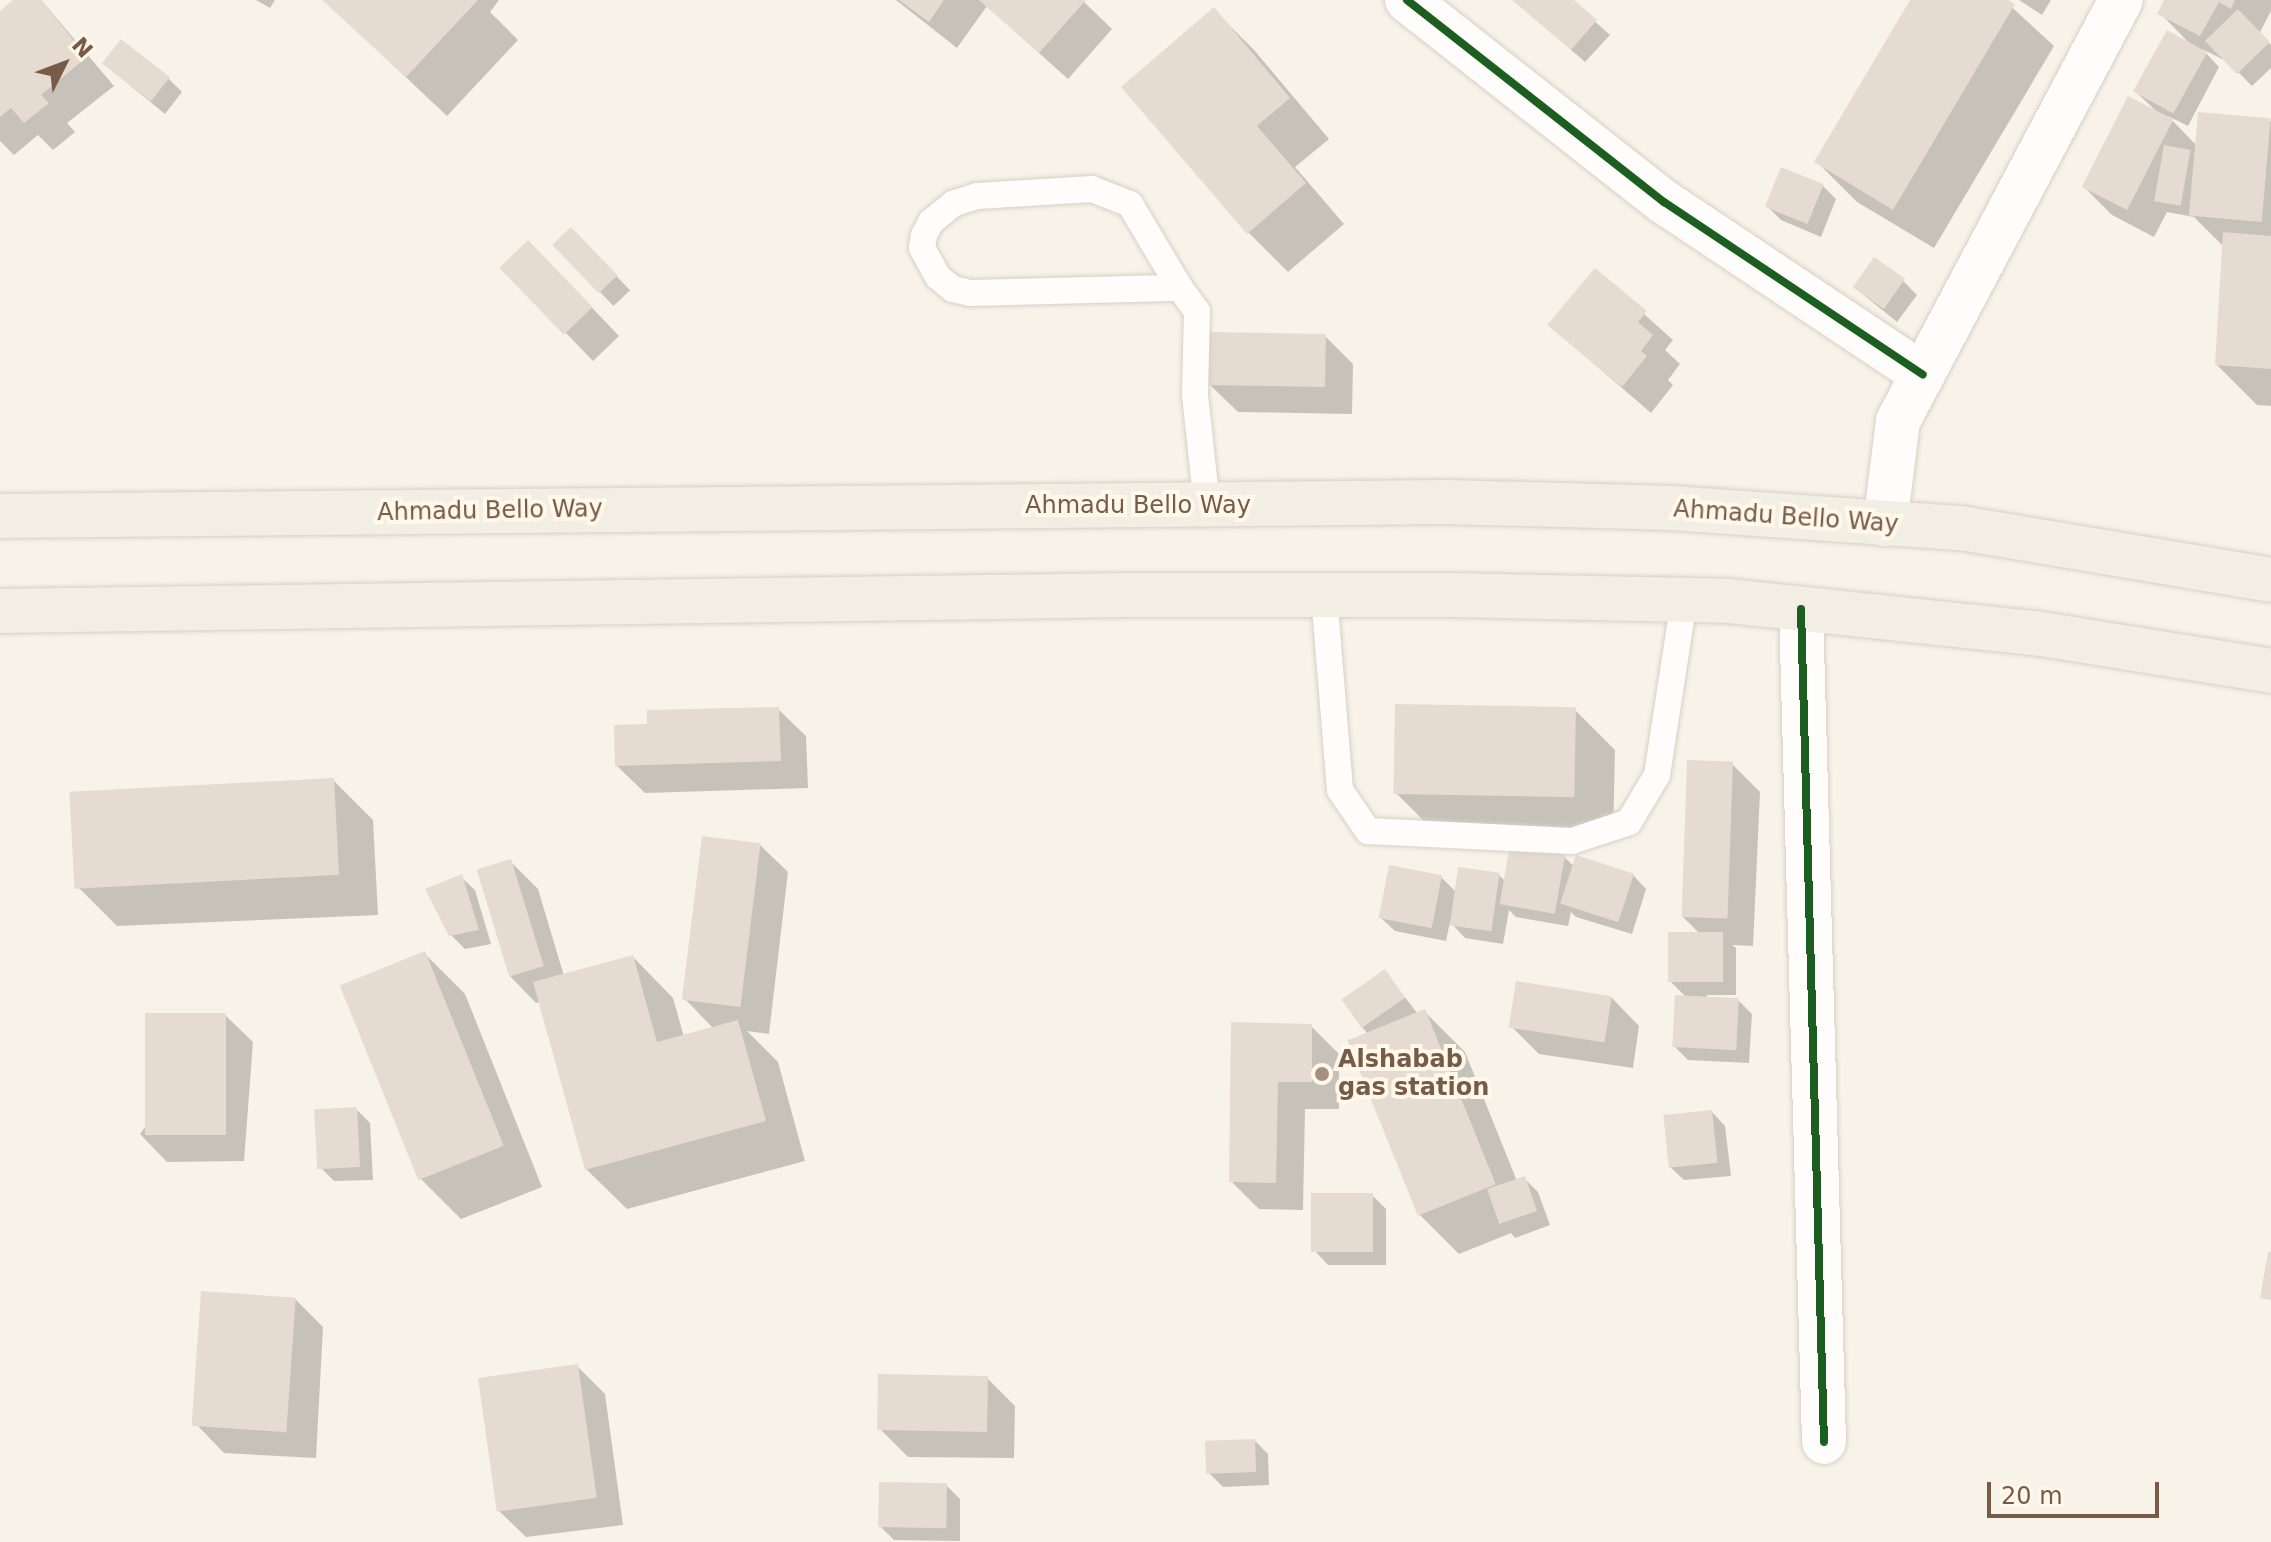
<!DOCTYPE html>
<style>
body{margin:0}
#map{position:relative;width:2271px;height:1542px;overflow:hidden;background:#f8f3e9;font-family:"DejaVu Sans",sans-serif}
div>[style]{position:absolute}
.shadow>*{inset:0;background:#0003;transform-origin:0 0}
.building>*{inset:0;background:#e5dbd0;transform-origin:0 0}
.roads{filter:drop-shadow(0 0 2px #d6cfc6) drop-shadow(0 0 2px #d6cfc6)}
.lane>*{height:26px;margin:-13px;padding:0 13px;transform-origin:13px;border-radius:13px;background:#fefdfc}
.street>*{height:44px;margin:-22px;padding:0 22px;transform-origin:22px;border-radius:22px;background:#fefdfc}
.primary>*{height:44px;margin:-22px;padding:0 22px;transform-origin:22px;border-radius:22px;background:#f3eee4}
.cycleway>*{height:8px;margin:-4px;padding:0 4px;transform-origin:4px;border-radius:4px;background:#1b5e20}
.dots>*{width:22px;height:22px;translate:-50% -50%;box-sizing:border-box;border:4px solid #fff8eb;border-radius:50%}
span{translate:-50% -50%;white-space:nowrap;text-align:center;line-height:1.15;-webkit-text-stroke:8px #fff8eb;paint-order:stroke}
.street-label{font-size:24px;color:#785b47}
.poi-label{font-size:24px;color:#785b47;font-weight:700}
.left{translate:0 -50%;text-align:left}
.north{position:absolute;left:24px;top:24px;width:80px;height:80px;-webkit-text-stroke:6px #fff8eb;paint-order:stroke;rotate:48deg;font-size:22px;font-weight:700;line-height:32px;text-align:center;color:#785b47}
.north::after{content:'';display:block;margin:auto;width:28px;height:36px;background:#785b47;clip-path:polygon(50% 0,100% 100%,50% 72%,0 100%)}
.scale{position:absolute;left:1987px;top:1482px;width:172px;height:36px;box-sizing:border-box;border:4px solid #785b47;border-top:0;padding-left:10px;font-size:24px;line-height:28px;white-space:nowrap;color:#785b47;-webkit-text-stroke:6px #fff8eb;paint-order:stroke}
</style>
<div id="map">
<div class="shadow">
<i style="clip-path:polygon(16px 0,41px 0,114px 86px,67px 123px,75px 132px,53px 150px,38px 135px,14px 155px,0 141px,0 13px)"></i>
<i style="clip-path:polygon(256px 0,275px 0,270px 8px)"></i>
<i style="clip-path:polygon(324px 0,499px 0,490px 12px,518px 40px,447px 116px)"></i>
<i style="clip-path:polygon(896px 0,1082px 0,1112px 29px,1068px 79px,987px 6px,957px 48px)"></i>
<i style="clip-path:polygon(1514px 0,1571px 0,1610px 35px,1585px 62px)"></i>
<i style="clip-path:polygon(1912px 0,2004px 0,2054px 46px,1934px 248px,1857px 202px,1817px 162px)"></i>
<i style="clip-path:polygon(2019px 0,2051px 0,2042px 15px)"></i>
<i style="clip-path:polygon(2167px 0,2271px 0,2271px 11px,2259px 34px,2271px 45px,2271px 68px,2252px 86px,2228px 62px,2202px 49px,2219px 67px,2188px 126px,2168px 116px,2197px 146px,2271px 121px,2271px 406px,2257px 405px,2217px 365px,2224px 247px,2194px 217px,2167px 212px,2154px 237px,2112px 215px,2084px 187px,2156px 111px,2136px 92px,2190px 44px,2160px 13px)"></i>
<i style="clip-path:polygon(1214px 10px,1254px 50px,1329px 139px,1295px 167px,1344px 224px,1288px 272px,1248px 232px)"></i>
<i style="clip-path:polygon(104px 64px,169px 79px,182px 92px,165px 114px)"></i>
<i style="clip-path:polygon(1823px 186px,1836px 199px,1821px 237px,1781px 220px,1767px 206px)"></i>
<i style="left:571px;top:229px;width:85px;height:23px;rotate:46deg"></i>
<i style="clip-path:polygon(556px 270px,619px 336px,593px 361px,566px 333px)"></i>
<i style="clip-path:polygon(1595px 270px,1673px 340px,1665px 350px,1680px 364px,1668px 380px,1673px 385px,1651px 413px,1549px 325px)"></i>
<i style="clip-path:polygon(1903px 281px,1917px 295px,1897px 322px,1855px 288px)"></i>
<i style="clip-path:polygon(1325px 336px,1353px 364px,1352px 414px,1238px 412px,1210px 385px)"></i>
<i style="clip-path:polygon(778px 709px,806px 736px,808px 788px,645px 793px,617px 766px,649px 726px)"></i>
<i style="clip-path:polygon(1575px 710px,1615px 750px,1613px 837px,1436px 833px,1396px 793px)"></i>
<i style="clip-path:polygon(1732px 764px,1760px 792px,1753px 946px,1732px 945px,1736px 948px,1736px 995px,1707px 995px,1707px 998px,1738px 1000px,1752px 1014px,1749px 1063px,1688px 1060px,1674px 1046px,1686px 997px,1671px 982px,1701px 935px,1682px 916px)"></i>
<i style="clip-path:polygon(333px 780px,373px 820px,378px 915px,117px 926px,77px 886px)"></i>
<i style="clip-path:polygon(760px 845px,788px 872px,769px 1034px,747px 1031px,778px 1062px,805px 1161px,627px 1209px,586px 1169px,540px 1002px,536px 1003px,509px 975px,510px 861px,538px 889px,564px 976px,633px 957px,673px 998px,684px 1037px,714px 1029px,685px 999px)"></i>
<i style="clip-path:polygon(1564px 857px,1575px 867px,1633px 875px,1646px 889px,1632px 934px,1576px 917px,1571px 912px,1568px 926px,1516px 917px,1509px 910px,1503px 944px,1465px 938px,1450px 922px,1446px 941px,1395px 931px,1381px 918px,1441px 877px,1456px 892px,1499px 875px,1506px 882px)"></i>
<i style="clip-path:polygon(461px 877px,475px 890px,491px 944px,465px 949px,451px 935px)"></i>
<i style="clip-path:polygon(425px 954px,465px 994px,542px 1187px,461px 1219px,421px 1179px)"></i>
<i style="clip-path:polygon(1385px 972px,1418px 1014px,1425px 1012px,1465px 1052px,1517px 1181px,1524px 1178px,1538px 1192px,1550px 1225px,1515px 1238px,1511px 1233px,1459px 1254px,1419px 1214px,1369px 1035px,1361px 1026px)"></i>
<i style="clip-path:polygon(1612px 998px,1639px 1026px,1633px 1068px,1539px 1054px,1511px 1026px)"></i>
<i style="clip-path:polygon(225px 1015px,253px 1042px,244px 1161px,167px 1162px,140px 1134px)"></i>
<i style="clip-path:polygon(1233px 1024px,1311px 1026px,1339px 1054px,1339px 1109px,1305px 1109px,1303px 1210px,1259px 1209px,1231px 1181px)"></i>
<i style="clip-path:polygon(356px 1109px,370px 1123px,373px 1180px,334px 1181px,320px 1167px)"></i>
<i style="clip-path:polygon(1712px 1112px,1725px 1126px,1731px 1176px,1684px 1180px,1670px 1167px)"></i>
<i style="clip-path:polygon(1372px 1195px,1386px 1209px,1386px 1265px,1328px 1265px,1315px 1251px)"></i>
<i style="clip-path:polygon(295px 1299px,323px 1327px,316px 1458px,224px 1453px,197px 1425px)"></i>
<i style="clip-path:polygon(577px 1366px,605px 1394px,623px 1525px,526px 1537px,498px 1510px)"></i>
<i style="clip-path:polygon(987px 1378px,1015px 1406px,1014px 1458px,908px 1457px,880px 1429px)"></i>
<i style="clip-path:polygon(1255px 1441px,1268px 1454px,1269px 1485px,1223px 1487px,1209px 1473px)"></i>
<i style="clip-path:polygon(946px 1485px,960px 1499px,960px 1541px,894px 1540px,880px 1526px)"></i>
</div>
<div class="building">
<i style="clip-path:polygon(13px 0,41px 0,87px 57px,41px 95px,49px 103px,24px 123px,11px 108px,0 117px,0 11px)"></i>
<i style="clip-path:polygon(322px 0,478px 0,406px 77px)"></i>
<i style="clip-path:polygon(899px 0,944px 0,929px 22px)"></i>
<i style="clip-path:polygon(979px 0,1086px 0,1039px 53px)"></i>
<i style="clip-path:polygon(1512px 0,1574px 0,1597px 20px,1571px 50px)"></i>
<i style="clip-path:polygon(1910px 0,2008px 0,2015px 4px,1893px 210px,1814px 162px)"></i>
<i style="clip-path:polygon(2164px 0,2235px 0,2231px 9px,2219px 2px,2200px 36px,2157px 14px)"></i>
<i style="clip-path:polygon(1214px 7px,1290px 98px,1257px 126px,1306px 183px,1247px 234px,1121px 87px)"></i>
<i style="left:2238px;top:9px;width:46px;height:46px;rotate:46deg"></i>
<i style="left:2167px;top:30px;width:46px;height:70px;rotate:29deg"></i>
<i style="left:121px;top:39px;width:62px;height:31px;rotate:38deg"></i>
<i style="left:2128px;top:96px;width:51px;height:102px;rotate:27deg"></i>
<i style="left:2198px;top:112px;width:73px;height:104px;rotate:5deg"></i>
<i style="left:2164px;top:145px;width:27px;height:57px;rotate:10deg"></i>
<i style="left:1781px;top:167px;width:46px;height:43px;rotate:22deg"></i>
<i style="left:571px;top:227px;width:67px;height:26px;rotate:46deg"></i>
<i style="clip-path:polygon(2223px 232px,2271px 236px,2271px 369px,2215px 365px)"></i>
<i style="left:528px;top:240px;width:93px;height:40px;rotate:46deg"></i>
<i style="left:1874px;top:257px;width:38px;height:37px;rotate:35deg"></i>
<i style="clip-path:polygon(1595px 268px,1647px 311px,1638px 322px,1653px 335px,1641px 351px,1647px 356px,1622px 387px,1547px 325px)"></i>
<i style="left:1209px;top:332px;width:117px;height:53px;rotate:1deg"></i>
<i style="left:1395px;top:704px;width:181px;height:90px;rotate:1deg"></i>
<i style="clip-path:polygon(779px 707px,781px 761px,615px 766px,614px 725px,647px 724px,647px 710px)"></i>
<i style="left:1687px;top:760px;width:46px;height:157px;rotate:2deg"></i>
<i style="left:334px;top:778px;width:97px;height:265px;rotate:87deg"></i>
<i style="left:702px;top:836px;width:59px;height:165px;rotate:7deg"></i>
<i style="left:1510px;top:845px;width:56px;height:60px;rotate:10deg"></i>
<i style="left:1576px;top:855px;width:61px;height:51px;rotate:18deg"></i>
<i style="left:511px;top:859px;width:112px;height:36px;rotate:73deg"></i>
<i style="left:1389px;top:865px;width:54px;height:54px;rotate:11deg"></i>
<i style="left:1458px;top:867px;width:42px;height:59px;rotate:8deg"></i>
<i style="clip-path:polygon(462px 874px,479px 930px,449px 936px,425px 889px)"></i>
<i style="left:1723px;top:932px;width:50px;height:55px;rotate:90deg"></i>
<i style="left:425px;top:951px;width:210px;height:92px;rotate:68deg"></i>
<i style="clip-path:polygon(633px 955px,657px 1042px,738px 1020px,766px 1121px,585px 1170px,533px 982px)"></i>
<i style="left:1385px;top:969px;width:35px;height:53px;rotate:55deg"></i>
<i style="left:1516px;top:981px;width:97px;height:47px;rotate:9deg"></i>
<i style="left:1675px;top:995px;width:64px;height:52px;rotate:3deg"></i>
<i style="left:1425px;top:1009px;width:189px;height:84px;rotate:68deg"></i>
<i style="left:145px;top:1013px;width:81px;height:122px"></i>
<i style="clip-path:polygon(1231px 1022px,1312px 1024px,1312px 1082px,1278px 1082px,1276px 1183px,1229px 1182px)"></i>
<i style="left:357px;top:1107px;width:60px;height:43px;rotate:87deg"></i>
<i style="left:1712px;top:1110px;width:53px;height:49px;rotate:84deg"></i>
<i style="left:1525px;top:1176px;width:37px;height:40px;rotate:71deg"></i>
<i style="left:1311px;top:1193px;width:62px;height:59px"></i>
<i style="clip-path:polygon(2268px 1252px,2271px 1252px,2271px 1300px,2260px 1298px)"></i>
<i style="left:201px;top:1291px;width:95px;height:135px;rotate:4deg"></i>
<i style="left:578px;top:1364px;width:135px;height:101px;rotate:82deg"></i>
<i style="left:878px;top:1374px;width:110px;height:56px;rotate:1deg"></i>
<i style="left:1255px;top:1439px;width:33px;height:50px;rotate:88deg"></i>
<i style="left:879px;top:1482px;width:68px;height:45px;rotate:1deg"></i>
</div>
<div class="roads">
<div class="lane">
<i style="left:1180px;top:288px;width:98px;rotate:-120.8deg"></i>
<i style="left:1130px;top:204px;width:41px;rotate:-158.5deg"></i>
<i style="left:1092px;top:189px;width:115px;rotate:176.5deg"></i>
<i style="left:977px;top:196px;width:25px;rotate:162deg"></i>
<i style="left:953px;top:204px;width:28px;rotate:141deg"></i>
<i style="left:931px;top:222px;width:15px;rotate:118deg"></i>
<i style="left:924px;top:235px;width:13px;rotate:99deg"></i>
<i style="left:922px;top:248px;width:33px;rotate:61deg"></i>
<i style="left:938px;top:277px;width:19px;rotate:39deg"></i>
<i style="left:953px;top:289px;width:17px;rotate:13deg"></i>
<i style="left:970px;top:293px;width:210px;rotate:-1.4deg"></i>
<i style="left:1180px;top:288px;width:29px;rotate:54deg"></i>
<i style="left:1197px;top:311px;width:84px;rotate:91.4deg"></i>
<i style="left:1195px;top:395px;width:112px;rotate:83.8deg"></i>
<i style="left:1324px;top:595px;width:196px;rotate:85.3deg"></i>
<i style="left:1340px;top:790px;width:50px;rotate:55.7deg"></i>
<i style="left:1368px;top:831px;width:204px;rotate:2.8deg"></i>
<i style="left:1572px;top:841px;width:60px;rotate:-18.4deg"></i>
<i style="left:1629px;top:822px;width:55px;rotate:-59.2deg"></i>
<i style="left:1657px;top:775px;width:177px;rotate:-81.2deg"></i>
</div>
<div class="street">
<i style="left:1407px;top:0;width:327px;rotate:38.2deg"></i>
<i style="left:1664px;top:202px;width:311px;rotate:33.7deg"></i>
<i style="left:1885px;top:524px;width:104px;rotate:-82.8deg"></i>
<i style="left:1898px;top:421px;width:476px;rotate:-62.1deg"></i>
<i style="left:1801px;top:609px;width:833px;rotate:88.42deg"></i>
</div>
<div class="primary">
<i style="left:0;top:516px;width:1446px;rotate:-0.55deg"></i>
<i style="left:1446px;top:502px;width:226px;rotate:1.5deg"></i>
<i style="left:1672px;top:508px;width:290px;rotate:4deg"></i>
<i style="left:1961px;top:528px;width:314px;rotate:9.5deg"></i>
<i style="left:0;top:611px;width:1128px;rotate:-0.81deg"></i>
<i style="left:1128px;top:595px;width:323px"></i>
<i style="left:1451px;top:595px;width:277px;rotate:1.2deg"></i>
<i style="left:1728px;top:601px;width:309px;rotate:6deg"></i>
<i style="left:2035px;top:633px;width:239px;rotate:9.1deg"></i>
</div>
</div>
<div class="cycleway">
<i style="left:1407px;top:0;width:327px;rotate:38.2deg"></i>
<i style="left:1664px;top:202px;width:311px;rotate:33.7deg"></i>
<i style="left:1801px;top:609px;width:833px;rotate:88.42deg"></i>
</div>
<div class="dots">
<i style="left:1322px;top:1074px;background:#a59080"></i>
</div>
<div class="street-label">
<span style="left:1138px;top:506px">Ahmadu Bello Way</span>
<span style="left:490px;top:511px;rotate:-1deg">Ahmadu Bello Way</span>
<span style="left:1786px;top:517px;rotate:4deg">Ahmadu Bello Way</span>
</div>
<div class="poi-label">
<span class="left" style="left:1338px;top:1074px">Alshabab<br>gas station</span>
</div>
<div class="north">N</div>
<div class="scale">20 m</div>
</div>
